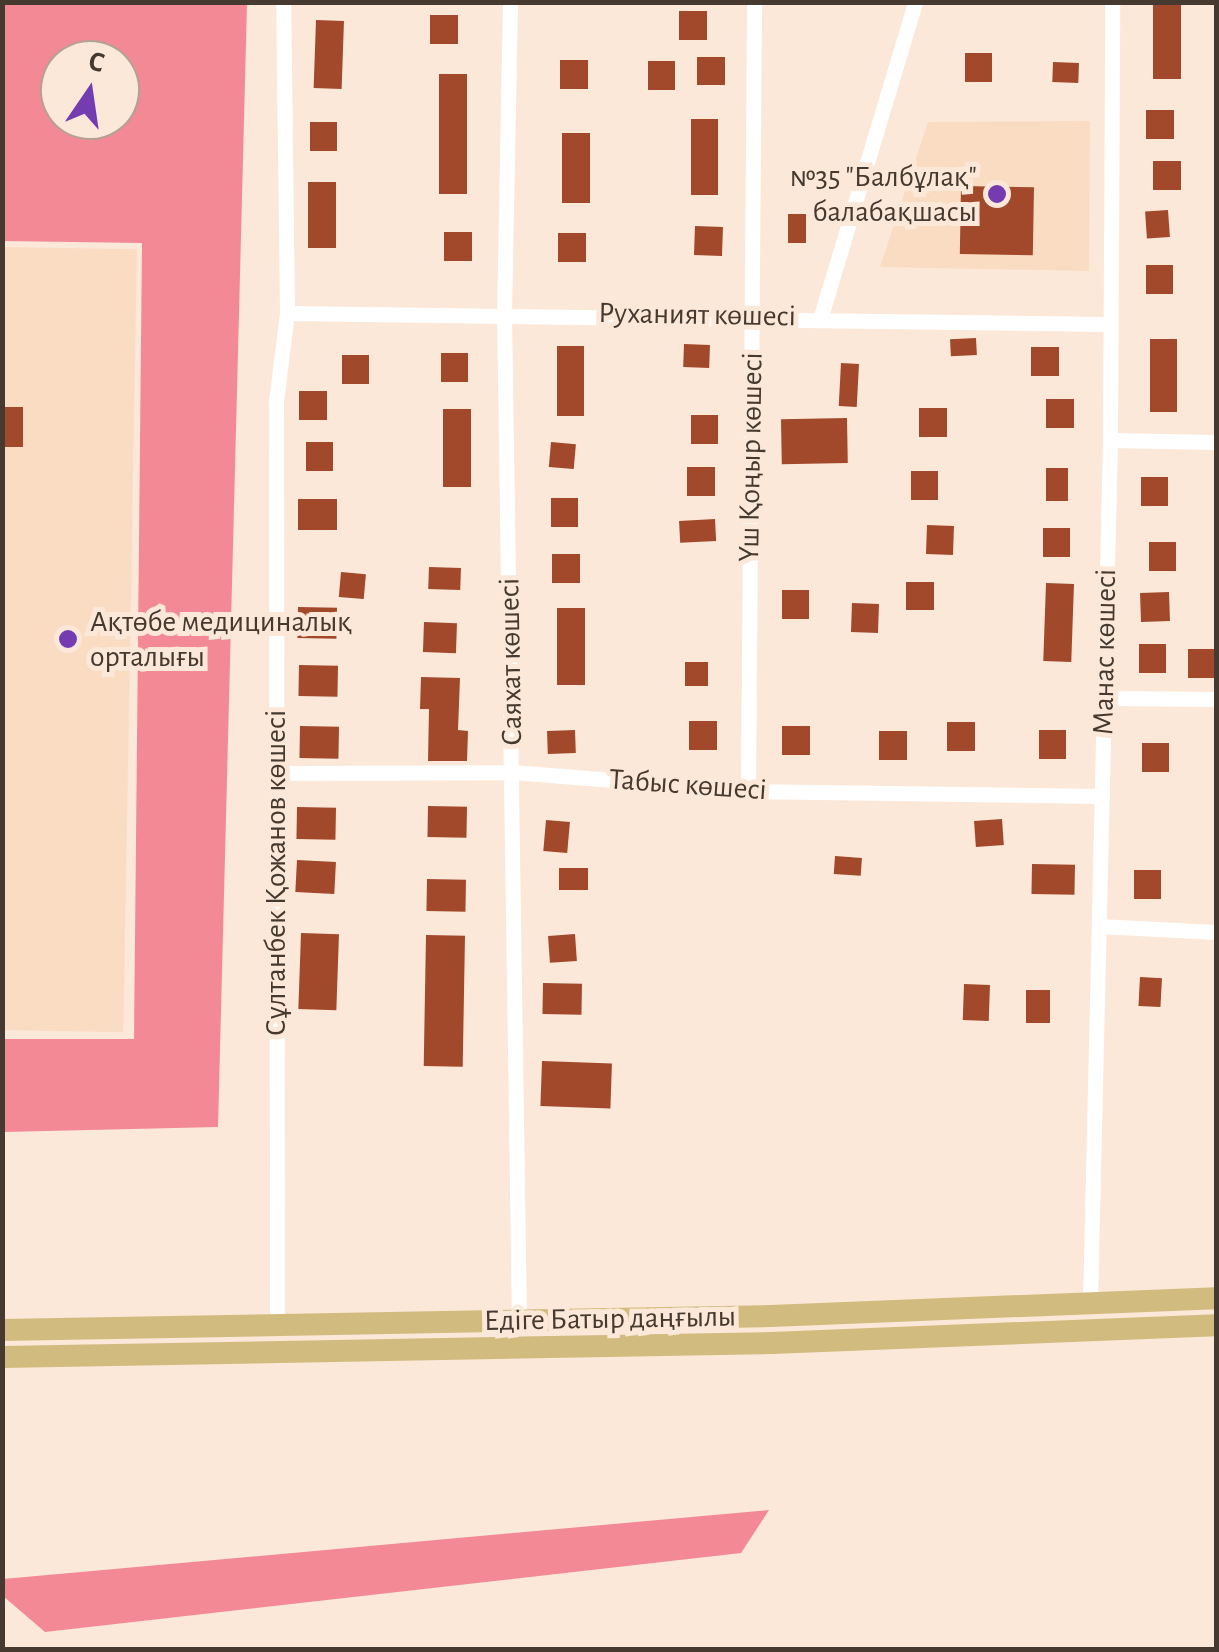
<!DOCTYPE html>
<meta charset="utf-8">
<style>
body{margin:0}
#map{position:relative;width:1219px;height:1652px;overflow:hidden;background:#fbe8d8;font-family:"Alegreya Sans",sans-serif}
div>[style]{position:absolute}
.built>*{inset:0;background:#fadcc3;transform-origin:0 0}
.forest>*{inset:0;background:#f28994}
.building>*{inset:0;background:#a2482b;transform-origin:0 0}
.street>*{height:15px;margin:-7.5px;padding:0 7.5px;transform-origin:7.5px;border-radius:7.5px;background:#fff}
.primary>*{height:22px;margin:-11px;padding:0 11px;transform-origin:11px;border-radius:11px;background:#d2bb7f}
.dots>*{width:28px;height:28px;translate:-50% -50%;box-sizing:border-box;border:5px solid #fbe8d8;border-radius:50%}
span{translate:-50% -50%;white-space:nowrap;text-align:center;line-height:1.15;-webkit-text-stroke:10px #fbe8d8;paint-order:stroke}
.poi-label{font-size:30px;color:#46392f}
.right{translate:-100% -50%;text-align:right}
.left{translate:0 -50%;text-align:left}
.street-label{font-size:30px;color:#46392f}
.frame{position:absolute;inset:0;border:5px solid #46392f;pointer-events:none}
.north{position:absolute;left:40px;top:40px;width:100px;height:100px;box-sizing:border-box;background:#fbe8d8;border:2px solid #b3a294;border-radius:50%;rotate:13deg;font-size:28px;font-weight:700;line-height:40px;text-align:center;color:#46392f}
.north::after{content:'';display:block;margin:auto;width:35px;height:45px;background:#753cb2;clip-path:polygon(50% 0,100% 100%,50% 72%,0 100%)}
</style>
<div id="map">
<div class="built">
<i style="clip-path:polygon(1090px 121px,1089px 271px,880px 267px,928px 122px)"></i>
<i style="left:3px;top:247px;width:134px;height:783px;rotate:1deg"></i>
</div>
<div class="forest">
<i style="clip-path:polygon(evenodd,3px 2px,247px 3px,218px 1127px,3px 1132px,3px 1039px,134px 1039px,142px 243px,3px 241px,3px 2px,60px 60px,120px 60px,120px 120px,60px 120px,60px 60px)"></i>
<i style="clip-path:polygon(769px 1510px,741px 1553px,45px 1632px,3px 1596px,3px 1579px)"></i>
</div>
<div class="building">
<i style="left:1153px;top:5px;width:28px;height:74px"></i>
<i style="left:679px;top:11px;width:28px;height:29px"></i>
<i style="left:430px;top:15px;width:28px;height:29px"></i>
<i style="left:316px;top:20px;width:28px;height:68px;rotate:2deg"></i>
<i style="left:965px;top:53px;width:27px;height:29px"></i>
<i style="left:697px;top:57px;width:28px;height:28px"></i>
<i style="left:560px;top:60px;width:28px;height:29px"></i>
<i style="left:648px;top:61px;width:27px;height:29px"></i>
<i style="left:1053px;top:62px;width:26px;height:20px;rotate:2deg"></i>
<i style="left:439px;top:74px;width:28px;height:120px"></i>
<i style="left:1146px;top:110px;width:28px;height:29px"></i>
<i style="left:691px;top:119px;width:27px;height:76px"></i>
<i style="left:310px;top:122px;width:27px;height:29px"></i>
<i style="left:562px;top:133px;width:28px;height:70px"></i>
<i style="left:1153px;top:161px;width:28px;height:29px"></i>
<i style="left:308px;top:182px;width:28px;height:66px"></i>
<i style="left:961px;top:186px;width:73px;height:68px;rotate:1deg"></i>
<i style="left:1168px;top:210px;width:27px;height:23px;rotate:86deg"></i>
<i style="left:806px;top:214px;width:29px;height:18px;rotate:90deg"></i>
<i style="left:695px;top:226px;width:28px;height:29px;rotate:2deg"></i>
<i style="left:444px;top:232px;width:28px;height:29px"></i>
<i style="left:558px;top:233px;width:28px;height:29px"></i>
<i style="left:1146px;top:265px;width:27px;height:29px"></i>
<i style="left:976px;top:338px;width:17px;height:26px;rotate:87deg"></i>
<i style="left:1150px;top:339px;width:27px;height:73px"></i>
<i style="left:684px;top:344px;width:26px;height:23px;rotate:2deg"></i>
<i style="left:557px;top:346px;width:27px;height:70px"></i>
<i style="left:1031px;top:347px;width:28px;height:29px"></i>
<i style="left:441px;top:353px;width:27px;height:29px"></i>
<i style="left:342px;top:355px;width:27px;height:29px"></i>
<i style="left:841px;top:363px;width:18px;height:43px;rotate:3deg"></i>
<i style="left:299px;top:391px;width:28px;height:29px"></i>
<i style="left:1046px;top:399px;width:28px;height:29px"></i>
<i style="left:2px;top:407px;width:21px;height:40px"></i>
<i style="left:919px;top:408px;width:28px;height:29px"></i>
<i style="left:443px;top:409px;width:28px;height:78px"></i>
<i style="left:691px;top:415px;width:27px;height:29px"></i>
<i style="left:847px;top:418px;width:45px;height:66px;rotate:89deg"></i>
<i style="left:306px;top:442px;width:27px;height:29px"></i>
<i style="left:551px;top:442px;width:25px;height:25px;rotate:5deg"></i>
<i style="left:687px;top:467px;width:28px;height:29px"></i>
<i style="left:1046px;top:468px;width:22px;height:33px"></i>
<i style="left:911px;top:471px;width:27px;height:29px"></i>
<i style="left:1141px;top:477px;width:27px;height:29px"></i>
<i style="left:551px;top:498px;width:27px;height:29px"></i>
<i style="left:298px;top:499px;width:39px;height:31px"></i>
<i style="left:715px;top:519px;width:22px;height:36px;rotate:87deg"></i>
<i style="left:927px;top:525px;width:27px;height:29px;rotate:2deg"></i>
<i style="left:1043px;top:528px;width:27px;height:29px"></i>
<i style="left:1149px;top:542px;width:27px;height:29px"></i>
<i style="left:552px;top:554px;width:28px;height:29px"></i>
<i style="left:429px;top:567px;width:32px;height:22px;rotate:2deg"></i>
<i style="left:341px;top:572px;width:25px;height:25px;rotate:5deg"></i>
<i style="left:906px;top:582px;width:28px;height:28px"></i>
<i style="left:1046px;top:583px;width:28px;height:78px;rotate:2deg"></i>
<i style="left:782px;top:590px;width:27px;height:29px"></i>
<i style="left:1169px;top:592px;width:29px;height:29px;rotate:88deg"></i>
<i style="left:852px;top:603px;width:27px;height:29px;rotate:2deg"></i>
<i style="left:298px;top:607px;width:39px;height:31px;rotate:1deg"></i>
<i style="left:557px;top:608px;width:28px;height:77px"></i>
<i style="left:424px;top:622px;width:33px;height:30px;rotate:2deg"></i>
<i style="left:1139px;top:644px;width:27px;height:29px"></i>
<i style="left:1188px;top:649px;width:28px;height:29px"></i>
<i style="left:708px;top:662px;width:24px;height:23px;rotate:90deg"></i>
<i style="left:299px;top:665px;width:39px;height:31px;rotate:1deg"></i>
<i style="clip-path:polygon(421px 677px,460px 678px,458px 730px,468px 731px,467px 761px,428px 761px,429px 709px,420px 709px)"></i>
<i style="left:689px;top:721px;width:28px;height:29px"></i>
<i style="left:947px;top:722px;width:28px;height:29px"></i>
<i style="left:300px;top:726px;width:39px;height:32px;rotate:1deg"></i>
<i style="left:782px;top:726px;width:28px;height:29px"></i>
<i style="left:575px;top:730px;width:23px;height:28px;rotate:88deg"></i>
<i style="left:1039px;top:730px;width:27px;height:29px"></i>
<i style="left:879px;top:731px;width:28px;height:29px"></i>
<i style="left:1142px;top:743px;width:27px;height:29px"></i>
<i style="left:428px;top:806px;width:39px;height:31px;rotate:1deg"></i>
<i style="left:297px;top:807px;width:39px;height:32px;rotate:1deg"></i>
<i style="left:1002px;top:819px;width:26px;height:28px;rotate:86deg"></i>
<i style="left:546px;top:820px;width:24px;height:31px;rotate:5deg"></i>
<i style="left:835px;top:856px;width:27px;height:18px;rotate:4deg"></i>
<i style="left:297px;top:860px;width:39px;height:32px;rotate:3deg"></i>
<i style="left:1032px;top:864px;width:43px;height:30px;rotate:1deg"></i>
<i style="left:559px;top:868px;width:29px;height:22px"></i>
<i style="left:1134px;top:870px;width:27px;height:29px"></i>
<i style="left:427px;top:879px;width:39px;height:32px;rotate:1deg"></i>
<i style="left:301px;top:933px;width:38px;height:76px;rotate:2deg"></i>
<i style="left:575px;top:934px;width:27px;height:27px;rotate:86deg"></i>
<i style="left:426px;top:935px;width:39px;height:131px;rotate:1deg"></i>
<i style="left:1140px;top:977px;width:22px;height:29px;rotate:3deg"></i>
<i style="left:543px;top:983px;width:39px;height:31px;rotate:1deg"></i>
<i style="left:964px;top:984px;width:26px;height:36px;rotate:2deg"></i>
<i style="left:1026px;top:990px;width:24px;height:33px"></i>
<i style="left:542px;top:1061px;width:70px;height:45px;rotate:2deg"></i>
</div>
<div class="street">
<i style="left:510px;top:2px;width:310px;rotate:91.1deg"></i>
<i style="left:504px;top:312px;width:1009px;rotate:89.15deg"></i>
<i style="left:287px;top:313px;width:819px;rotate:0.77deg"></i>
<i style="left:821px;top:316px;width:328px;rotate:-73.3deg"></i>
<i style="left:1110px;top:440px;width:106px;rotate:1.1deg"></i>
<i style="left:1104px;top:698px;width:112px;rotate:0.5deg"></i>
<i style="left:275px;top:773px;width:238px;rotate:-0.2deg"></i>
<i style="left:513px;top:772px;width:236px;rotate:4.6deg"></i>
<i style="left:748px;top:791px;width:354px;rotate:0.8deg"></i>
<i style="left:748px;top:791px;width:789px;rotate:-89.56deg"></i>
<i style="left:1099px;top:926px;width:117px;rotate:2.9deg"></i>
<i style="left:1090px;top:1302px;width:862px;rotate:-88.67deg"></i>
<i style="left:1110px;top:440px;width:438px;rotate:-89.7deg"></i>
<i style="left:277px;top:1325px;width:924px;rotate:-90.06deg"></i>
<i style="left:276px;top:401px;width:89px;rotate:-82.9deg"></i>
<i style="left:287px;top:313px;width:311px;rotate:-90.7deg"></i>
</div>
<div class="primary">
<i style="left:2px;top:1330px;width:769px;rotate:-1.04deg"></i>
<i style="left:771px;top:1316px;width:445px;rotate:-2.3deg"></i>
<i style="left:2px;top:1357px;width:770px;rotate:-1.04deg"></i>
<i style="left:772px;top:1343px;width:444px;rotate:-2.3deg"></i>
</div>
<div class="dots">
<i style="left:997px;top:194px;background:#753cb2"></i>
<i style="left:68px;top:639px;background:#753cb2"></i>
</div>
<div class="poi-label">
<span class="right" style="left:977px;top:194px">№35 "Балбұлақ"<br>балабақшасы</span>
<span class="left" style="left:90px;top:639px">Ақтөбе медициналық<br>орталығы</span>
</div>
<div class="street-label">
<span style="left:697px;top:315px;rotate:1deg">Руханият көшесі</span>
<span style="left:751px;top:457px;rotate:-89deg">Үш Қоңыр көшесі</span>
<span style="left:1105px;top:652px;rotate:-89deg">Манас көшесі</span>
<span style="left:511px;top:662px;rotate:-91deg">Саяхат көшесі</span>
<span style="left:688px;top:785px;rotate:4deg">Табыс көшесі</span>
<span style="left:276px;top:873px;rotate:-90deg">Сұлтанбек Қожанов көшесі</span>
<span style="left:610px;top:1319px;rotate:-1deg">Едіге Батыр даңғылы</span>
</div>
<div class="frame"></div>
<div class="north">С</div>
</div>
